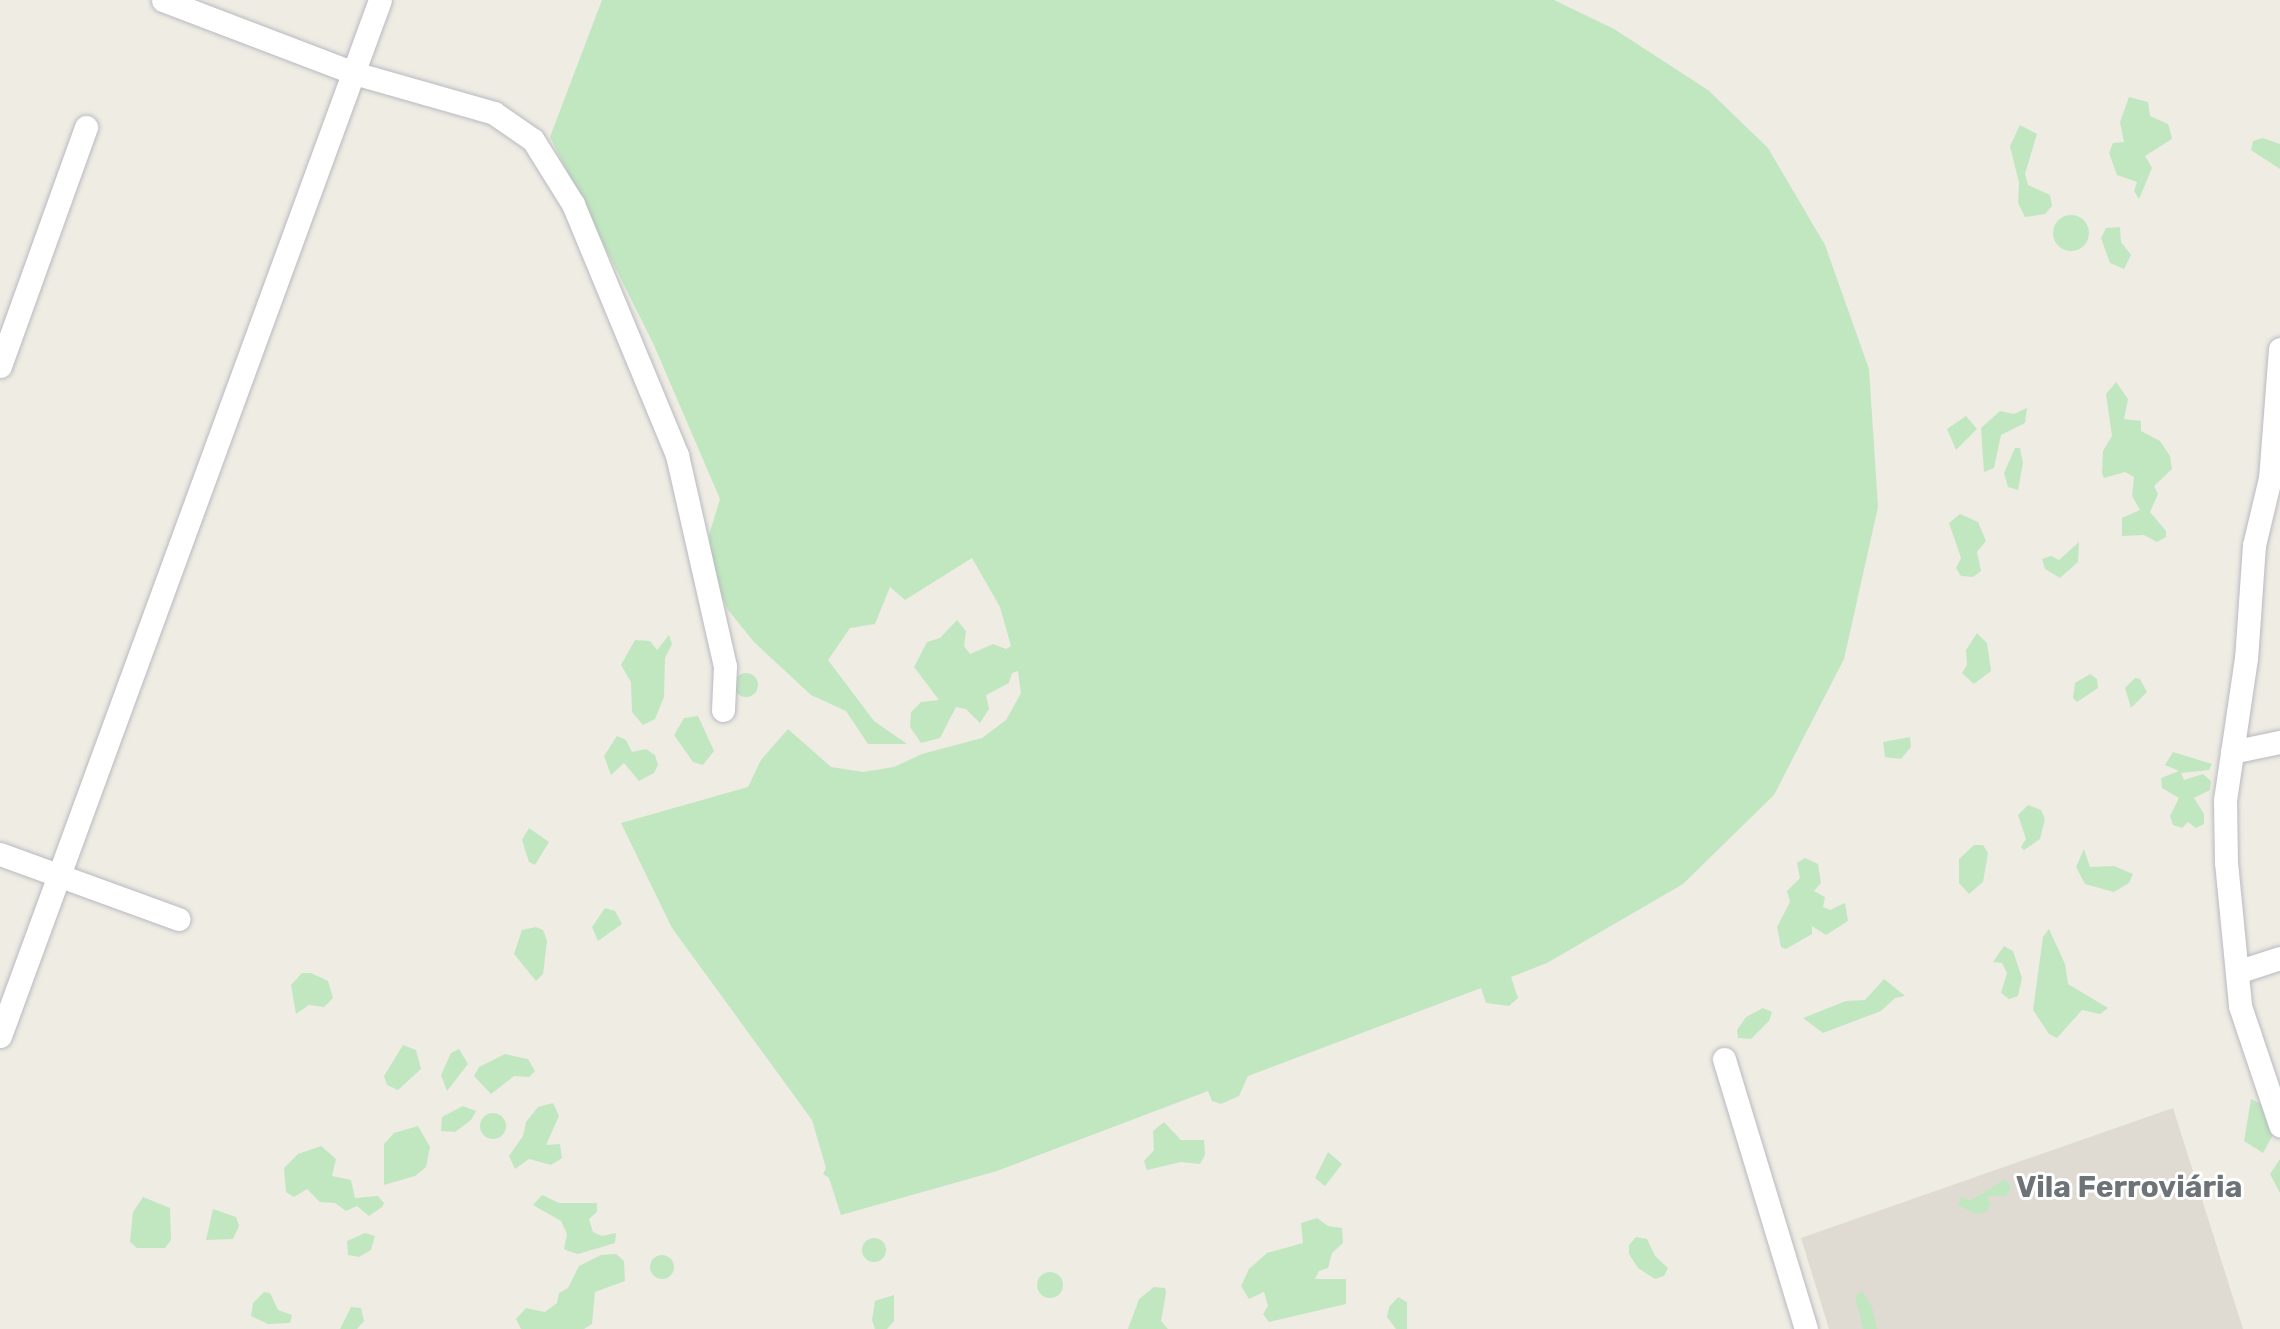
<!DOCTYPE html>
<meta charset="utf-8">
<style>
body{margin:0}
#map{position:relative;width:2280px;height:1329px;overflow:hidden;background:#efece4;font-family:Rubik,sans-serif}
div>[style]{position:absolute}
.education>*{inset:0;background:#dfdbd2}
.green>*{inset:0;background:#c1e7c0}
.round{border-radius:50%}
.roads{filter:drop-shadow(0 0 2px #b7babf) drop-shadow(0 0 2px #b7babf)}
.street>*{height:23px;margin:-11.5px;padding:0 11.5px;transform-origin:11.5px;border-radius:11.5px;background:#fff}
span{translate:-50% -50%;white-space:nowrap;text-align:center;line-height:1.15;-webkit-text-stroke:6px #fff;paint-order:stroke}
.district-label{font-size:30px;color:#6d7377;font-weight:700}
</style>
<div id="map">
<div class="education">
<i style="clip-path:polygon(2173px 1108px,2243px 1329px,1829px 1329px,1801px 1238px)"></i>
</div>
<div class="green">
<i style="clip-path:polygon(602px 0,1554px 0,1614px 29px,1708px 90px,1768px 148px,1825px 245px,1869px 369px,1878px 507px,1844px 659px,1774px 795px,1683px 884px,1547px 963px,1511px 977px,1518px 998px,1509px 1006px,1486px 1003px,1481px 988px,1248px 1076px,1239px 1096px,1221px 1104px,1212px 1101px,1208px 1091px,997px 1171px,841px 1215px,829px 1178px,823px 1174px,826px 1168px,812px 1120px,672px 928px,621px 823px,748px 787px,761px 760px,788px 729px,831px 767px,863px 772px,894px 767px,922px 754px,982px 738px,1006px 720px,1021px 693px,1018px 671px,1012px 673px,1009px 683px,986px 695px,989px 709px,980px 723px,966px 709px,956px 707px,940px 738px,921px 743px,910px 727px,911px 712px,921px 702px,939px 700px,914px 667px,927px 642px,940px 638px,957px 620px,966px 631px,964px 646px,970px 654px,993px 644px,1006px 649px,1011px 646px,1000px 607px,972px 558px,905px 600px,890px 587px,875px 624px,850px 628px,828px 660px,874px 721px,907px 744px,868px 744px,846px 711px,811px 695px,754px 642px,728px 610px,714px 581px,709px 535px,720px 499px,653px 343px,550px 137px)"></i>
<i style="clip-path:polygon(2129px 97px,2148px 102px,2150px 116px,2168px 124px,2171px 134px,2172px 139px,2145px 156px,2152px 168px,2139px 199px,2134px 191px,2137px 182px,2117px 175px,2109px 153px,2113px 143px,2124px 142px,2120px 122px)"></i>
<i style="clip-path:polygon(2020px 125px,2037px 134px,2025px 174px,2028px 185px,2050px 195px,2052px 206px,2045px 214px,2025px 217px,2018px 203px,2019px 183px,2010px 146px)"></i>
<i style="clip-path:polygon(2263px 138px,2280px 144px,2280px 169px,2251px 150px,2253px 141px)"></i>
<i class="round" style="left:2053px;top:215px;width:36px;height:36px"></i>
<i style="clip-path:polygon(2120px 227px,2121px 242px,2131px 255px,2124px 269px,2110px 263px,2101px 238px,2106px 228px)"></i>
<i style="clip-path:polygon(2116px 382px,2128px 399px,2124px 419px,2141px 421px,2141px 431px,2160px 441px,2170px 456px,2172px 469px,2154px 486px,2158px 494px,2150px 512px,2166px 531px,2166px 537px,2157px 542px,2144px 535px,2122px 536px,2122px 518px,2140px 510px,2132px 496px,2134px 477px,2125px 472px,2104px 478px,2102px 474px,2103px 451px,2112px 436px,2106px 394px)"></i>
<i style="clip-path:polygon(2027px 408px,2025px 423px,2001px 435px,1994px 468px,1984px 472px,1981px 428px,2000px 411px,2014px 414px)"></i>
<i style="clip-path:polygon(1966px 416px,1977px 429px,1956px 450px,1947px 429px)"></i>
<i style="clip-path:polygon(2015px 448px,2020px 448px,2023px 463px,2018px 490px,2008px 487px,2004px 473px)"></i>
<i style="clip-path:polygon(1960px 514px,1978px 522px,1986px 541px,1977px 552px,1981px 571px,1973px 577px,1961px 576px,1956px 568px,1961px 558px,1949px 523px)"></i>
<i style="clip-path:polygon(2079px 542px,2078px 562px,2060px 578px,2045px 569px,2042px 559px,2051px 556px,2059px 560px)"></i>
<i style="clip-path:polygon(1977px 633px,1987px 643px,1991px 671px,1974px 684px,1962px 673px,1967px 665px,1966px 650px)"></i>
<i style="clip-path:polygon(669px 635px,672px 644px,665px 658px,664px 697px,655px 719px,643px 725px,632px 712px,631px 682px,621px 665px,635px 640px,650px 641px,657px 650px)"></i>
<i class="round" style="left:734px;top:673px;width:24px;height:24px"></i>
<i style="clip-path:polygon(2090px 674px,2097px 679px,2098px 688px,2077px 702px,2073px 698px,2075px 683px)"></i>
<i style="clip-path:polygon(2135px 678px,2140px 679px,2147px 692px,2131px 708px,2125px 688px)"></i>
<i style="clip-path:polygon(698px 716px,714px 751px,703px 765px,693px 762px,674px 735px,684px 718px)"></i>
<i style="clip-path:polygon(617px 736px,626px 740px,632px 752px,646px 749px,655px 755px,658px 765px,654px 773px,639px 781px,624px 763px,611px 775px,604px 756px)"></i>
<i style="clip-path:polygon(1910px 737px,1911px 747px,1901px 759px,1885px 757px,1883px 742px)"></i>
<i style="clip-path:polygon(2173px 752px,2212px 764px,2209px 770px,2181px 773px,2184px 780px,2203px 774px,2211px 781px,2210px 790px,2194px 798px,2204px 814px,2204px 824px,2196px 828px,2188px 822px,2182px 828px,2173px 825px,2170px 816px,2179px 798px,2162px 788px,2161px 778px,2179px 771px,2165px 765px)"></i>
<i style="clip-path:polygon(2028px 805px,2041px 810px,2045px 819px,2040px 839px,2024px 850px,2021px 847px,2026px 839px,2018px 815px)"></i>
<i style="clip-path:polygon(529px 828px,549px 842px,535px 865px,529px 862px,522px 840px)"></i>
<i style="clip-path:polygon(1974px 845px,1983px 845px,1988px 853px,1983px 882px,1969px 894px,1959px 883px,1959px 859px)"></i>
<i style="clip-path:polygon(2084px 849px,2090px 867px,2114px 866px,2133px 874px,2129px 883px,2114px 892px,2085px 884px,2076px 867px)"></i>
<i style="clip-path:polygon(1805px 858px,1818px 864px,1821px 883px,1814px 891px,1825px 897px,1823px 907px,1830px 910px,1845px 903px,1848px 921px,1826px 935px,1812px 926px,1812px 934px,1786px 949px,1781px 947px,1777px 927px,1790px 902px,1787px 891px,1800px 878px,1797px 863px)"></i>
<i style="clip-path:polygon(605px 908px,615px 911px,622px 924px,598px 941px,592px 927px)"></i>
<i style="clip-path:polygon(536px 927px,543px 930px,547px 941px,543px 974px,536px 981px,514px 954px,522px 930px)"></i>
<i style="clip-path:polygon(2049px 929px,2065px 964px,2068px 984px,2108px 1008px,2100px 1014px,2082px 1010px,2057px 1038px,2049px 1034px,2033px 1010px,2043px 937px)"></i>
<i style="clip-path:polygon(2004px 946px,2013px 951px,2022px 978px,2018px 996px,2009px 999px,2001px 993px,2007px 973px,2002px 963px,1993px 962px)"></i>
<i style="clip-path:polygon(311px 973px,328px 981px,333px 998px,324px 1007px,309px 1005px,296px 1014px,291px 985px,302px 973px)"></i>
<i style="clip-path:polygon(1884px 979px,1905px 996px,1895px 998px,1881px 1011px,1823px 1033px,1803px 1018px,1846px 1001px,1865px 1000px)"></i>
<i style="clip-path:polygon(1763px 1008px,1772px 1012px,1769px 1021px,1751px 1039px,1738px 1038px,1737px 1030px,1746px 1017px)"></i>
<i style="clip-path:polygon(403px 1045px,416px 1050px,421px 1069px,398px 1090px,387px 1085px,384px 1076px)"></i>
<i style="clip-path:polygon(459px 1049px,468px 1064px,447px 1091px,441px 1075px,451px 1053px)"></i>
<i style="clip-path:polygon(505px 1054px,528px 1059px,535px 1071px,529px 1077px,514px 1076px,491px 1094px,474px 1076px,479px 1067px)"></i>
<i style="clip-path:polygon(2251px 1099px,2269px 1108px,2274px 1133px,2263px 1153px,2244px 1141px)"></i>
<i style="clip-path:polygon(553px 1103px,559px 1116px,546px 1145px,560px 1144px,562px 1158px,551px 1165px,529px 1159px,515px 1169px,509px 1156px,523px 1136px,526px 1122px,538px 1107px)"></i>
<i style="clip-path:polygon(463px 1106px,476px 1111px,471px 1120px,455px 1132px,441px 1131px,442px 1117px)"></i>
<i class="round" style="left:480px;top:1113px;width:26px;height:26px"></i>
<i style="clip-path:polygon(1164px 1122px,1181px 1140px,1204px 1140px,1205px 1155px,1200px 1164px,1181px 1162px,1147px 1170px,1144px 1161px,1154px 1150px,1153px 1131px)"></i>
<i style="clip-path:polygon(418px 1126px,430px 1147px,426px 1167px,415px 1176px,384px 1185px,384px 1144px,394px 1133px)"></i>
<i style="clip-path:polygon(321px 1146px,336px 1159px,332px 1176px,351px 1180px,355px 1198px,378px 1196px,384px 1203px,382px 1207px,369px 1216px,357px 1206px,346px 1211px,335px 1203px,320px 1202px,307px 1189px,294px 1197px,286px 1192px,284px 1168px,298px 1154px)"></i>
<i style="clip-path:polygon(1328px 1152px,1342px 1164px,1325px 1186px,1315px 1178px)"></i>
<i style="clip-path:polygon(2280px 1159px,2280px 1193px,2270px 1174px)"></i>
<i style="clip-path:polygon(2005px 1179px,2011px 1187px,2006px 1196px,1987px 1196px,1991px 1204px,1986px 1212px,1976px 1214px,1958px 1205px,1961px 1196px,1970px 1201px)"></i>
<i style="clip-path:polygon(542px 1195px,559px 1203px,597px 1203px,597px 1212px,589px 1219px,593px 1232px,602px 1236px,616px 1233px,615px 1243px,578px 1254px,568px 1251px,564px 1249px,567px 1234px,561px 1221px,533px 1205px)"></i>
<i style="clip-path:polygon(143px 1197px,170px 1208px,171px 1240px,165px 1248px,137px 1248px,130px 1242px,133px 1212px)"></i>
<i style="clip-path:polygon(213px 1209px,236px 1217px,239px 1226px,233px 1239px,206px 1240px)"></i>
<i style="clip-path:polygon(1317px 1218px,1328px 1226px,1342px 1228px,1343px 1243px,1332px 1253px,1328px 1268px,1319px 1271px,1315px 1279px,1346px 1279px,1346px 1304px,1269px 1322px,1263px 1314px,1268px 1306px,1264px 1292px,1249px 1299px,1241px 1286px,1249px 1269px,1267px 1253px,1303px 1243px,1301px 1223px)"></i>
<i style="clip-path:polygon(365px 1233px,375px 1236px,371px 1250px,359px 1257px,348px 1255px,347px 1241px)"></i>
<i style="clip-path:polygon(1636px 1237px,1647px 1239px,1655px 1256px,1668px 1268px,1664px 1276px,1655px 1279px,1638px 1268px,1629px 1254px,1629px 1245px)"></i>
<i class="round" style="left:862px;top:1238px;width:24px;height:24px"></i>
<i style="clip-path:polygon(616px 1254px,624px 1261px,625px 1281px,595px 1292px,592px 1324px,584px 1329px,521px 1329px,516px 1319px,526px 1308px,545px 1312px,557px 1303px,559px 1293px,568px 1288px,579px 1266px,601px 1255px)"></i>
<i class="round" style="left:650px;top:1255px;width:24px;height:24px"></i>
<i class="round" style="left:1037px;top:1272px;width:26px;height:26px"></i>
<i style="clip-path:polygon(1154px 1287px,1165px 1288px,1166px 1293px,1161px 1321px,1168px 1329px,1128px 1329px,1139px 1299px)"></i>
<i style="clip-path:polygon(1862px 1291px,1872px 1307px,1877px 1329px,1863px 1329px,1855px 1296px)"></i>
<i style="clip-path:polygon(264px 1292px,270px 1293px,278px 1310px,292px 1315px,290px 1323px,268px 1324px,251px 1316px,253px 1303px)"></i>
<i style="clip-path:polygon(894px 1295px,894px 1321px,887px 1329px,875px 1329px,872px 1320px,875px 1301px)"></i>
<i style="clip-path:polygon(1398px 1297px,1407px 1302px,1407px 1329px,1396px 1329px,1387px 1317px,1389px 1307px)"></i>
<i style="clip-path:polygon(351px 1307px,361px 1308px,364px 1321px,357px 1329px,340px 1329px)"></i>
</div>
<div class="roads">
<div class="street">
<i style="left:163px;top:0;width:204px;rotate:20.9deg"></i>
<i style="left:354px;top:73px;width:146px;rotate:15.9deg"></i>
<i style="left:494px;top:113px;width:47px;rotate:34.7deg"></i>
<i style="left:533px;top:140px;width:75px;rotate:58deg"></i>
<i style="left:573px;top:204px;width:272px;rotate:67.5deg"></i>
<i style="left:677px;top:455px;width:216px;rotate:77.2deg"></i>
<i style="left:725px;top:666px;width:44px;rotate:92.6deg"></i>
<i style="left:2280px;top:349px;width:129px;rotate:94.4deg"></i>
<i style="left:2270px;top:478px;width:69px;rotate:103.4deg"></i>
<i style="left:2254px;top:545px;width:113px;rotate:94deg"></i>
<i style="left:2246px;top:658px;width:144px;rotate:98.4deg"></i>
<i style="left:2225px;top:800px;width:62px;rotate:89.1deg"></i>
<i style="left:2226px;top:862px;width:145px;rotate:84.4deg"></i>
<i style="left:2240px;top:1006px;width:126px;rotate:71.4deg"></i>
<i style="left:0;top:366px;width:254px;rotate:-70.2deg"></i>
<i style="left:2232px;top:752px;width:49px;rotate:-11.8deg"></i>
<i style="left:0;top:854px;width:190px;rotate:20deg"></i>
<i style="left:2240px;top:971px;width:42px;rotate:-18deg"></i>
<i style="left:0;top:1036px;width:1103px;rotate:-69.86deg"></i>
<i style="left:1724px;top:1059px;width:282px;rotate:73.1deg"></i>
</div>
</div>
<div class="district-label">
<span style="left:2129px;top:1187px">Vila Ferroviária</span>
</div>
</div>
